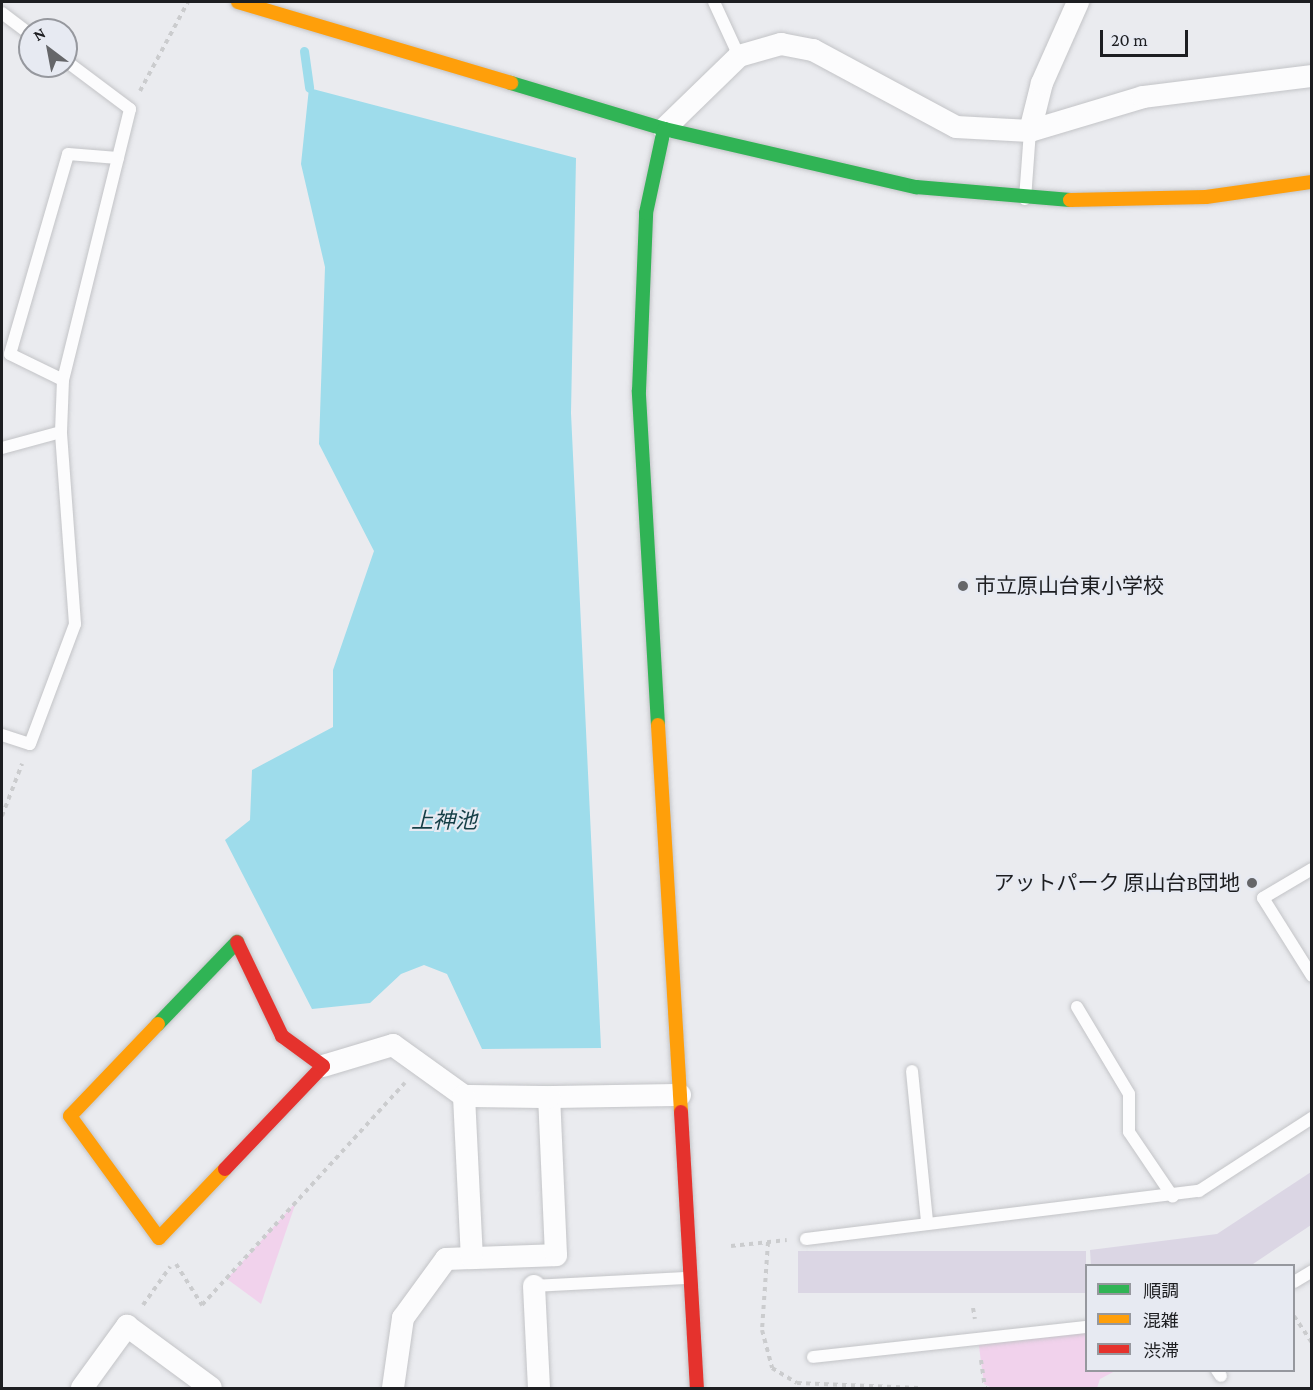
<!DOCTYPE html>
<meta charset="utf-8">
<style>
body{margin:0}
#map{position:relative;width:1313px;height:1390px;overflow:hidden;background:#eaebef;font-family:"Crimson Pro","Noto Sans JP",serif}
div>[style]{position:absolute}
.green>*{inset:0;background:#f1d2ec}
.water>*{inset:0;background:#9edceb}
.stream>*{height:9px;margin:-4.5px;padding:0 4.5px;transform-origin:4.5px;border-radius:4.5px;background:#9edceb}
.building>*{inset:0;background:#dbd6e4;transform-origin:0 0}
.path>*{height:4px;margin-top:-2px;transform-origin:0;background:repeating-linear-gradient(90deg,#cbccce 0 4.5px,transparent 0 9px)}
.roads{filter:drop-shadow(0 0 2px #c3c4c7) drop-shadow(0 0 2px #c3c4c7)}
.lane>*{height:12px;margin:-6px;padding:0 6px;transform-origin:6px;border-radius:6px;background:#fcfcfd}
.street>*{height:22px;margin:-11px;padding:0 11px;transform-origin:11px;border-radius:11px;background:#fcfcfd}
.fast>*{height:14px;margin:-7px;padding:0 7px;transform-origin:7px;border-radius:7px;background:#30b455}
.slow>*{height:14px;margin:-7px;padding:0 7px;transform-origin:7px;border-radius:7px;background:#ff9f0a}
.jam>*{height:14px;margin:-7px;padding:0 7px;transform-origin:7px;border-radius:7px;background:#e5322d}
.dots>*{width:16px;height:16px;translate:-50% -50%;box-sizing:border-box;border:3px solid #e7eaf2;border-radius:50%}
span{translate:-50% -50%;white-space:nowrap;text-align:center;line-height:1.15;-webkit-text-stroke:4.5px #e7eaf2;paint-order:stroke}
.poi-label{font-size:21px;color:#1d1e21}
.left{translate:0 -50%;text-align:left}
.right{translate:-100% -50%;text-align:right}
.water-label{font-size:22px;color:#153e46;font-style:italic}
.frame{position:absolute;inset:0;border:3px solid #1d1e21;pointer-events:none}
.legend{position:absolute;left:1085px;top:1264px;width:210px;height:108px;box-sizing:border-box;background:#e7eaf2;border:2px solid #96989e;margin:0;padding:8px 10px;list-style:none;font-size:18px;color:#1d1e21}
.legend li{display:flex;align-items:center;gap:12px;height:30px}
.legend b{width:30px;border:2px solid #96989e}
.north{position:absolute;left:18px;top:18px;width:60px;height:60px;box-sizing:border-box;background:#e7eaf2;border:2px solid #96989e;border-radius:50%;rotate:328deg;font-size:16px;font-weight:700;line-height:24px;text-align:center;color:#1d1e21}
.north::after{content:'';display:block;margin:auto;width:21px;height:27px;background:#656669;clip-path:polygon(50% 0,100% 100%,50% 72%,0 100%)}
.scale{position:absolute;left:1100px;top:30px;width:88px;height:27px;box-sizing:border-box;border:3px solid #1d1e21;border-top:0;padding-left:8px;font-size:18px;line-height:21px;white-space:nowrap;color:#1d1e21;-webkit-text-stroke:4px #e7eaf2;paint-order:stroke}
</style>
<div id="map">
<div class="green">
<i style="clip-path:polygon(296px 1202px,261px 1304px,227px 1279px)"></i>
<i style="clip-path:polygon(1086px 1327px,1086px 1370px,1115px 1371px,1100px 1379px,1097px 1388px,992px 1388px,984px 1384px,978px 1339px)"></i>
</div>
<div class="water">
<i style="clip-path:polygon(309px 88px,576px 158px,571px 413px,601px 1048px,482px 1049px,447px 974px,424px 965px,401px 974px,370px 1003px,312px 1009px,225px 840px,250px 820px,252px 770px,333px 727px,333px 670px,374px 551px,319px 444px,325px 267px,301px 164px)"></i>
</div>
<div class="stream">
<i style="left:304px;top:51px;width:37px;rotate:82deg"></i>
</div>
<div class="building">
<i style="clip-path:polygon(1311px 1172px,1311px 1225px,1250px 1266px,1091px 1266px,1090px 1250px,1217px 1234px)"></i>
<i style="left:1086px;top:1251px;width:42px;height:288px;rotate:90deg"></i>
</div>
<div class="path">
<i style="left:140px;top:91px;width:101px;rotate:-61.7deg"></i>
<i style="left:2px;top:816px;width:56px;rotate:-69deg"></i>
<i style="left:768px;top:1242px;width:88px;rotate:93.9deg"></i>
<i style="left:762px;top:1330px;width:39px;rotate:75deg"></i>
<i style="left:772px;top:1368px;width:29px;rotate:31deg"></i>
<i style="left:797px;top:1383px;width:122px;rotate:2.3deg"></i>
<i style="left:731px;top:1246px;width:56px;rotate:-6.1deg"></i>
<i style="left:176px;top:1264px;width:49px;rotate:57.6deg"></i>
<i style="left:202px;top:1305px;width:301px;rotate:-47.6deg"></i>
<i style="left:143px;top:1305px;width:47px;rotate:-54.6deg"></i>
<i style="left:973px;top:1308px;width:11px;rotate:80deg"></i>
<i style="left:1294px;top:1316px;width:32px;rotate:56deg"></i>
<i style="left:981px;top:1360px;width:28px;rotate:82deg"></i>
</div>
<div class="roads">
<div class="lane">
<i style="left:714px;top:2px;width:60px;rotate:65.2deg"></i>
<i style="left:2px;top:13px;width:35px;rotate:37deg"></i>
<i style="left:1025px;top:199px;width:68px;rotate:-85.8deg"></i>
<i style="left:63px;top:380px;width:59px;rotate:-153.9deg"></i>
<i style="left:10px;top:354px;width:208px;rotate:-73.8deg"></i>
<i style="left:68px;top:154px;width:50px;rotate:4.6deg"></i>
<i style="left:2px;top:448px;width:61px;rotate:-15.2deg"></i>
<i style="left:2px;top:735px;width:29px;rotate:18deg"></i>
<i style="left:30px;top:744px;width:128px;rotate:-69.4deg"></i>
<i style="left:75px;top:624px;width:193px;rotate:-94.2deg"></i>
<i style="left:61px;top:432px;width:52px;rotate:-87.8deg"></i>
<i style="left:63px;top:380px;width:279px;rotate:-76.1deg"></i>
<i style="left:130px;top:109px;width:80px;rotate:-143.1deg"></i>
<i style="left:1312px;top:869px;width:57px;rotate:149.4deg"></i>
<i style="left:1263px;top:898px;width:92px;rotate:57.9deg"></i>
<i style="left:1077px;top:1007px;width:101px;rotate:59.1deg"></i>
<i style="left:1129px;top:1094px;width:38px;rotate:90deg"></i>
<i style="left:1129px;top:1132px;width:78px;rotate:55.9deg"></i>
<i style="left:912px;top:1071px;width:152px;rotate:84.3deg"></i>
<i style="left:806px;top:1239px;width:396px;rotate:-7deg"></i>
<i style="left:1199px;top:1191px;width:135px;rotate:-32.9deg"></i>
<i style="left:1294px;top:1282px;width:21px;rotate:-31deg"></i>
<i style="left:534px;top:1286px;width:155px;rotate:-3deg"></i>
<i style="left:813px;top:1357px;width:275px;rotate:-6.3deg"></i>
<i style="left:1217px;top:1370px;width:7px;rotate:56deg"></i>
</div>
<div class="street">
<i style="left:664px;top:129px;width:105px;rotate:-44.2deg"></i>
<i style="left:739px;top:56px;width:44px;rotate:-15.9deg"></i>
<i style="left:781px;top:44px;width:33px;rotate:11deg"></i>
<i style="left:813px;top:50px;width:162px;rotate:28.3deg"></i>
<i style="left:956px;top:127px;width:74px;rotate:3.1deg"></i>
<i style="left:1030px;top:131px;width:118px;rotate:-16.7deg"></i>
<i style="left:1143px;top:97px;width:170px;rotate:-7.1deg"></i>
<i style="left:1030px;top:131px;width:49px;rotate:-76deg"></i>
<i style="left:1042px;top:83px;width:89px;rotate:-66deg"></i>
<i style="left:323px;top:1066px;width:73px;rotate:-16.7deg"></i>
<i style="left:393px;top:1045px;width:87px;rotate:35.7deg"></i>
<i style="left:549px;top:1097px;width:131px;rotate:-0.9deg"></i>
<i style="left:534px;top:1286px;width:102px;rotate:87.2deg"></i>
<i style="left:82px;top:1388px;width:77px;rotate:-54deg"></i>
<i style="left:127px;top:1326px;width:104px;rotate:36.4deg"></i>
<i style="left:393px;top:1388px;width:71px;rotate:-81.9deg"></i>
<i style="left:403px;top:1318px;width:73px;rotate:-53.9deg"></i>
<i style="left:446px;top:1259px;width:26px;rotate:-2deg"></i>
<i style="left:472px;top:1258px;width:84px;rotate:-2deg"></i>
<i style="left:556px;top:1255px;width:158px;rotate:-92.5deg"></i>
<i style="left:549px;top:1097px;width:85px;rotate:-179.3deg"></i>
<i style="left:464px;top:1096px;width:162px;rotate:87.2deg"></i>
</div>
<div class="fast">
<i style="left:511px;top:83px;width:160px;rotate:16.7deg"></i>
<i style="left:664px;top:129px;width:259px;rotate:13deg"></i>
<i style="left:916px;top:187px;width:155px;rotate:4.8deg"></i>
<i style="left:658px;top:725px;width:335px;rotate:-93.3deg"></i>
<i style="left:639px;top:391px;width:178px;rotate:-87.7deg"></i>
<i style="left:646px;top:213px;width:86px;rotate:-77.9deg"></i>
<i style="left:158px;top:1024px;width:114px;rotate:-46.1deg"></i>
</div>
<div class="slow">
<i style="left:238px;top:2px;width:285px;rotate:16.5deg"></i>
<i style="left:1070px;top:200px;width:136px;rotate:-1.3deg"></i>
<i style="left:1206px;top:197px;width:107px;rotate:-8.1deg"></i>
<i style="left:658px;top:725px;width:388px;rotate:86.6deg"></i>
<i style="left:158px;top:1024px;width:127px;rotate:133.7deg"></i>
<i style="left:70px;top:1116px;width:151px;rotate:53.9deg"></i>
<i style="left:159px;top:1238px;width:95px;rotate:-46.3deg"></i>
</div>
<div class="jam">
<i style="left:681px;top:1112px;width:276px;rotate:86.7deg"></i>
<i style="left:225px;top:1169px;width:142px;rotate:-46.4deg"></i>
<i style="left:323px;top:1066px;width:51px;rotate:-143.8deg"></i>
<i style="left:282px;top:1036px;width:104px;rotate:-115.6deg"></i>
</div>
</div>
<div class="dots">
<i style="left:963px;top:586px;background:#656669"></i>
<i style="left:1252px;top:883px;background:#656669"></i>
</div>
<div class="poi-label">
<span class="left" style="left:975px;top:586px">市立原山台東小学校</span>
<span class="right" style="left:1240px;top:883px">アットパーク 原山台B団地</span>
</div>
<div class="water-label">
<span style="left:444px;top:821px">上神池</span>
</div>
<div class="frame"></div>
<ul class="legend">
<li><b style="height:8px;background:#30b455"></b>順調</li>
<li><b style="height:8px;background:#ff9f0a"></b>混雑</li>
<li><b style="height:8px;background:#e5322d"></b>渋滞</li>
</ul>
<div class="north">N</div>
<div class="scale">20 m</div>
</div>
